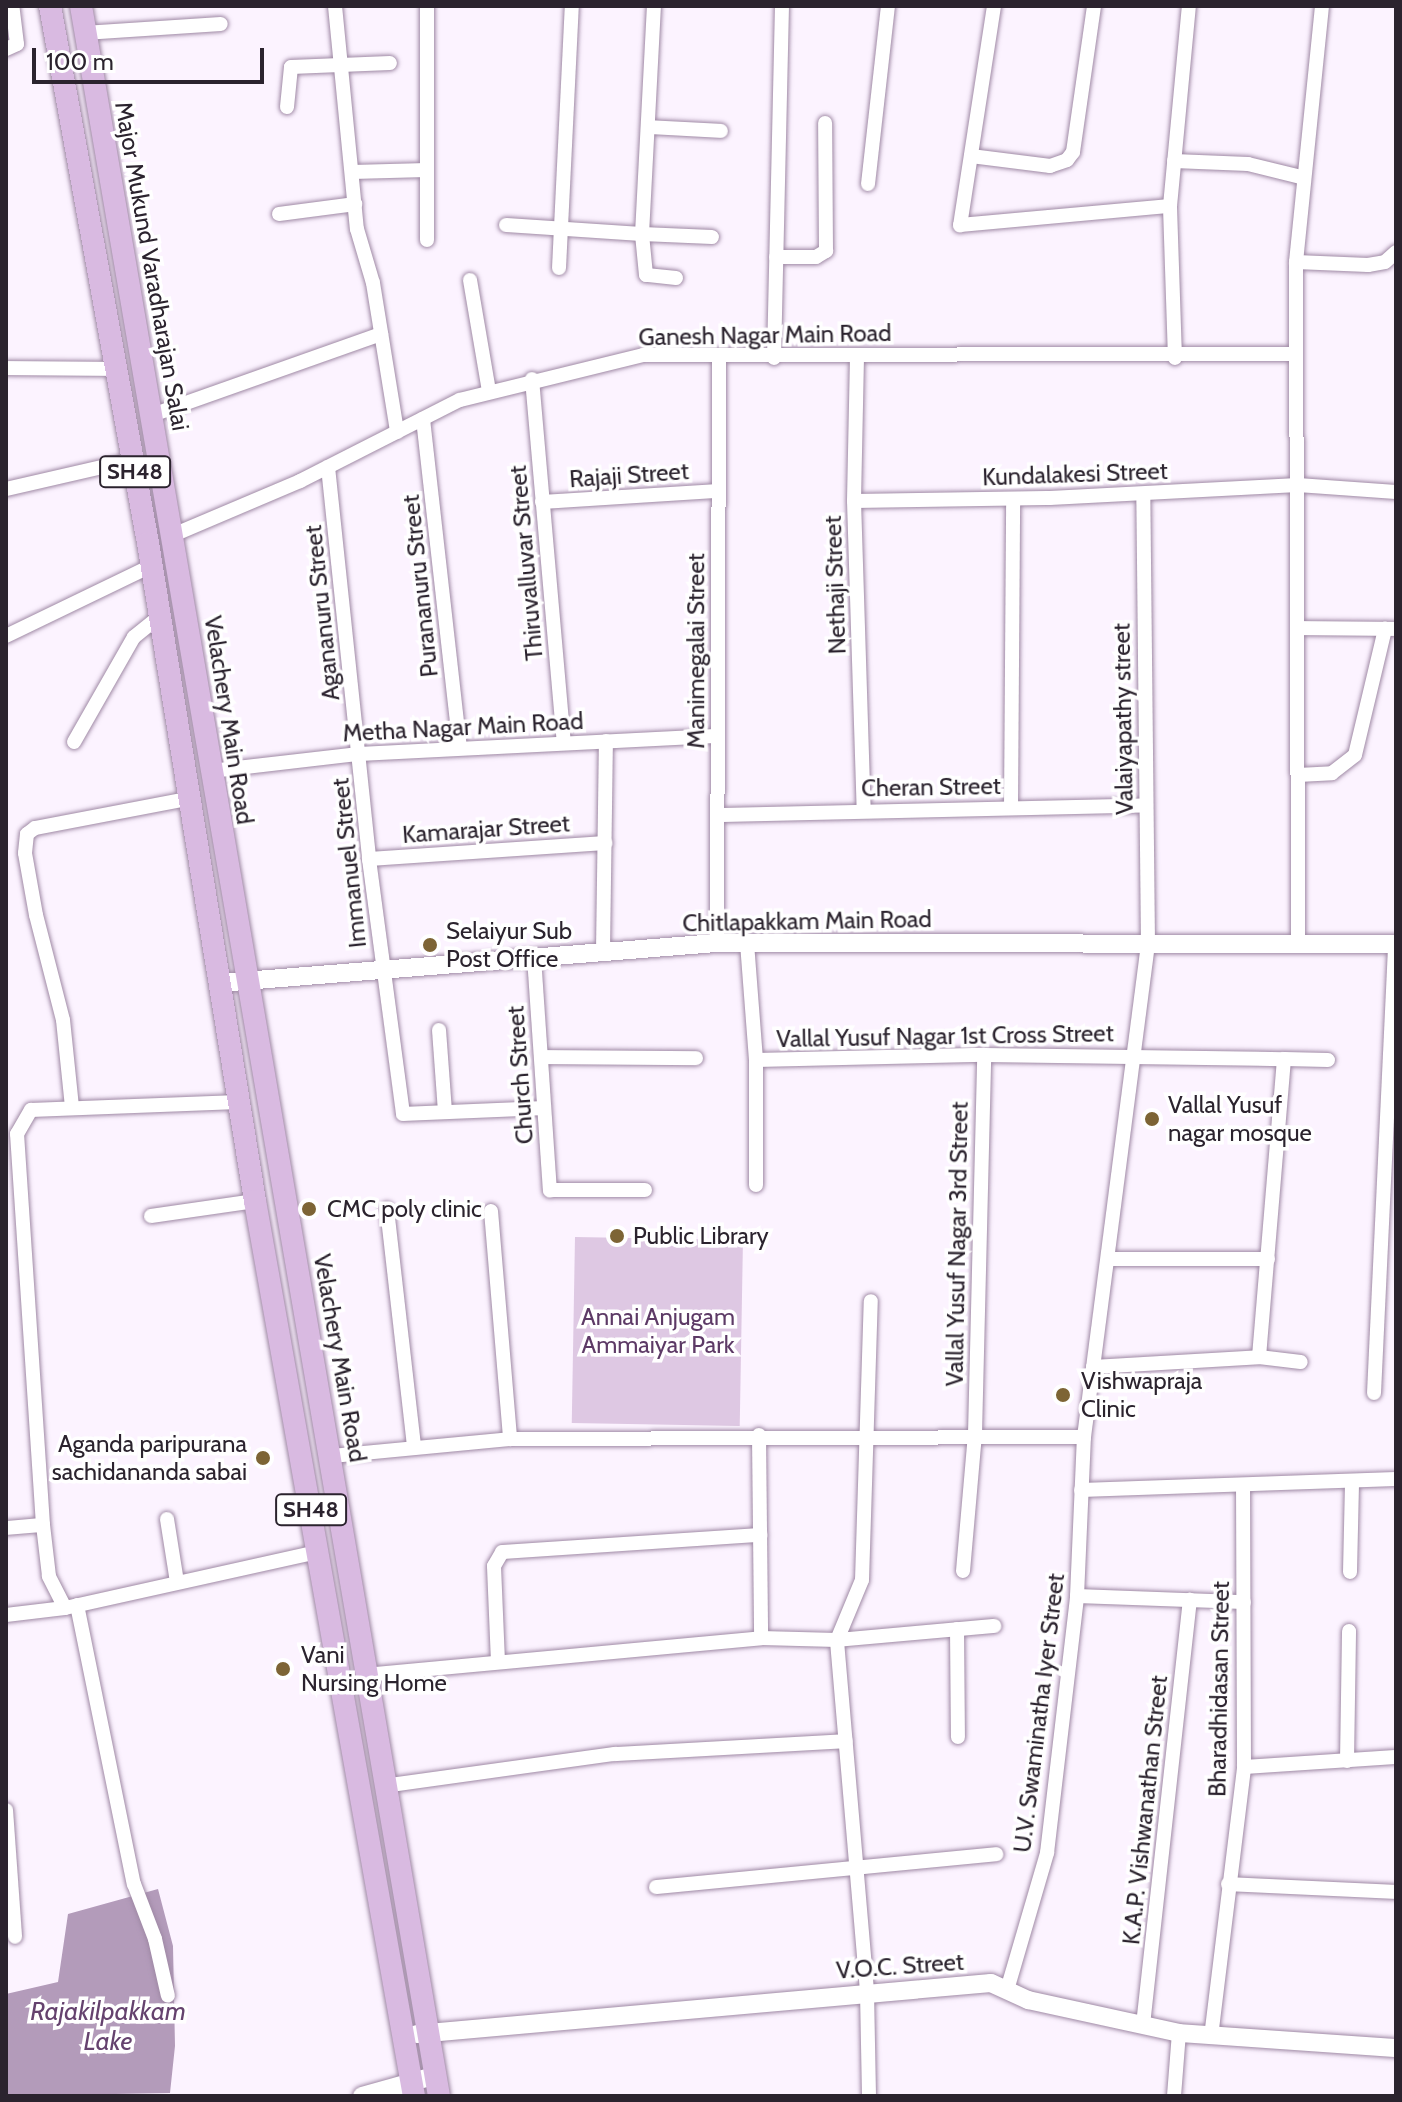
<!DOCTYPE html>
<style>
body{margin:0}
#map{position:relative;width:1402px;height:2102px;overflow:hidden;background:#fcf3ff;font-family:Cabin,sans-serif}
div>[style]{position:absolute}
.green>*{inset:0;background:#dec8e3;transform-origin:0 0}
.water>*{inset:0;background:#b39bba}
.roads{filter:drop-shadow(0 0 2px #9f89a5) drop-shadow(0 0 2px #9f89a5)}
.minor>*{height:14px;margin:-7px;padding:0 7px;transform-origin:7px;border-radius:7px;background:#fff}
.tertiary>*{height:18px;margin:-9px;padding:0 9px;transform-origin:9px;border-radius:9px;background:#fff}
.primary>*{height:22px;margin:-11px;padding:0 11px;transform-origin:11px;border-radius:11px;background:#d9bae1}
.dots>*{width:22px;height:22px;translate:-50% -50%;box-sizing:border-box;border:4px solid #fff;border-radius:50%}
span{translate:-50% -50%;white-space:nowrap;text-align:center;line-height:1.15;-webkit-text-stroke:7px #fff;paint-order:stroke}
.shield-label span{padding:2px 6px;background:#fff;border:2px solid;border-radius:6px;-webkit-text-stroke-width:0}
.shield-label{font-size:22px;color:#2b232e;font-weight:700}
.street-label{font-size:24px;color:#2b232e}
.poi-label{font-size:24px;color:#2b232e}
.left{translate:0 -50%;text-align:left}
.right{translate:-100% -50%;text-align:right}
.park-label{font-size:24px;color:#5d3a66}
.water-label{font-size:26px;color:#65426e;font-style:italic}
.frame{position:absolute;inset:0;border:8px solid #2b232e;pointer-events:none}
.scale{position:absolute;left:32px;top:48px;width:232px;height:36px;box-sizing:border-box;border:4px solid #2b232e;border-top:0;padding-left:10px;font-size:24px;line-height:28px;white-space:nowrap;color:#2b232e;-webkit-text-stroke:6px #fff;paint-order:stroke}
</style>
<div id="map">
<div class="green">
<i style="left:575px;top:1237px;width:168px;height:186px;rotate:1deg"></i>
</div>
<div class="water">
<i style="clip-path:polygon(158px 1889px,173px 1946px,175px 2046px,170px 2093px,6px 2096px,6px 1994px,58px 1982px,68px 1914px)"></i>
</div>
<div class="roads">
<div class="minor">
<i style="left:335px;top:6px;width:224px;rotate:84.4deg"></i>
<i style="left:357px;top:229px;width:56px;rotate:73.5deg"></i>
<i style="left:373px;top:283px;width:151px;rotate:80.8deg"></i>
<i style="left:994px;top:6px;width:222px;rotate:98.8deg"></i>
<i style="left:960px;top:225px;width:211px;rotate:-5.2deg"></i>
<i style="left:84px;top:33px;width:137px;rotate:-3.8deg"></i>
<i style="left:6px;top:49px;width:12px;rotate:-24deg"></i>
<i style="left:17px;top:44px;width:38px;rotate:-97deg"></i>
<i style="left:287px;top:107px;width:40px;rotate:-84.3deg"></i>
<i style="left:291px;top:67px;width:99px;rotate:-2.3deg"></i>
<i style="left:648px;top:127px;width:73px;rotate:3.1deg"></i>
<i style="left:971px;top:156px;width:80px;rotate:7.2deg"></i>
<i style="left:1050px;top:166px;width:18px;rotate:-19deg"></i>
<i style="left:1067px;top:160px;width:10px;rotate:-53deg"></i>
<i style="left:1073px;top:152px;width:148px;rotate:-81.8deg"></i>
<i style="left:1174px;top:161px;width:74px;rotate:2.3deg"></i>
<i style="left:1248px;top:164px;width:55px;rotate:13.8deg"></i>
<i style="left:352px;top:172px;width:75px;rotate:-1.5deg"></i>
<i style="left:427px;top:170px;width:164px;rotate:-90deg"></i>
<i style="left:868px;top:184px;width:179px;rotate:-83.6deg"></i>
<i style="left:279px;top:214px;width:77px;rotate:-7.5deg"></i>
<i style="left:506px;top:225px;width:136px;rotate:3.8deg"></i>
<i style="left:642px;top:234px;width:228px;rotate:-87deg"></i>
<i style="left:427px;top:240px;width:70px;rotate:-90deg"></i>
<i style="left:776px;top:257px;width:40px"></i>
<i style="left:816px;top:257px;width:12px;rotate:-31deg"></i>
<i style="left:826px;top:251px;width:128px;rotate:-90.4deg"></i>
<i style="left:1296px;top:262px;width:72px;rotate:2.4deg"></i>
<i style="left:1368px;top:265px;width:17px;rotate:-10deg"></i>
<i style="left:1385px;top:262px;width:15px;rotate:-42deg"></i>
<i style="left:559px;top:268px;width:262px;rotate:-87.2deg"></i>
<i style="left:676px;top:278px;width:30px;rotate:-174deg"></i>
<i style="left:646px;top:275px;width:41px;rotate:-95.6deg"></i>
<i style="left:642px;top:234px;width:70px;rotate:2.5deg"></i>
<i style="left:470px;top:280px;width:113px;rotate:80.3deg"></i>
<i style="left:857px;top:357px;width:144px;rotate:91.2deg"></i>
<i style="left:854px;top:501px;width:310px;rotate:88.2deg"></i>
<i style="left:774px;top:358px;width:352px;rotate:-88.7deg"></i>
<i style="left:1175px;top:358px;width:152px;rotate:-91.9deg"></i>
<i style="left:1170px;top:206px;width:201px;rotate:-84.6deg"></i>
<i style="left:6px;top:368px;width:111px;rotate:0.5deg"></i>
<i style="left:532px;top:379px;width:365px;rotate:85deg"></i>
<i style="left:152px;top:415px;width:243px;rotate:-19.5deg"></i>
<i style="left:423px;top:419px;width:331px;rotate:83.6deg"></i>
<i style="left:328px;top:467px;width:394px;rotate:84deg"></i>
<i style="left:369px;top:859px;width:257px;rotate:82.4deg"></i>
<i style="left:403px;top:1114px;width:141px;rotate:-2.4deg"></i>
<i style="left:6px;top:489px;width:130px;rotate:-12.9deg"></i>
<i style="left:854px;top:501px;width:196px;rotate:-0.9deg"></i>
<i style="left:1050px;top:498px;width:248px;rotate:-3deg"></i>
<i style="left:1298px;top:485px;width:98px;rotate:4.1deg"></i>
<i style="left:542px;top:502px;width:177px;rotate:-3.6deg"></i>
<i style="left:173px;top:535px;width:138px;rotate:-23deg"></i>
<i style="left:300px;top:481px;width:179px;rotate:-26.9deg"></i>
<i style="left:460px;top:400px;width:188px;rotate:-13.8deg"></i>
<i style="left:643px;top:355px;width:653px;rotate:-0.09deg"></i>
<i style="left:1298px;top:628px;width:98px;rotate:0.6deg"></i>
<i style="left:6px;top:636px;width:161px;rotate:-25.8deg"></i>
<i style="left:74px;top:742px;width:121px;rotate:-60.3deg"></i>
<i style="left:134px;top:637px;width:32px;rotate:-39deg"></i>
<i style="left:211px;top:771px;width:149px;rotate:-6.6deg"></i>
<i style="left:359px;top:754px;width:359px;rotate:-2.9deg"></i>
<i style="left:1298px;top:775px;width:34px;rotate:-3deg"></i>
<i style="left:1332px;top:773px;width:29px;rotate:-38deg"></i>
<i style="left:1355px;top:755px;width:130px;rotate:-76.6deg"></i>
<i style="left:1011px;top:807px;width:308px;rotate:-89.6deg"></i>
<i style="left:718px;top:815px;width:428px;rotate:-1.3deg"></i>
<i style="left:369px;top:859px;width:237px;rotate:-3.9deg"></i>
<i style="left:1298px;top:941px;width:679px;rotate:-90.17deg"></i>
<i style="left:1296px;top:262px;width:257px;rotate:-84.2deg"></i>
<i style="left:717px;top:943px;width:585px;rotate:-89.8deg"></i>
<i style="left:747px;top:943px;width:117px;rotate:85.6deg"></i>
<i style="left:756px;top:1060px;width:125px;rotate:90deg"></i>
<i style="left:603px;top:951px;width:210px;rotate:-89.2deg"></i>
<i style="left:534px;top:957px;width:234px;rotate:86.1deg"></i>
<i style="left:550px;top:1190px;width:95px"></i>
<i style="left:439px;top:1030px;width:82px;rotate:85.8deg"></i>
<i style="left:541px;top:1057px;width:155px;rotate:0.4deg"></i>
<i style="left:1284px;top:1059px;width:44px;rotate:1.3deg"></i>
<i style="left:756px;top:1060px;width:228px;rotate:-1.3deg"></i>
<i style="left:984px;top:1055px;width:300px;rotate:0.8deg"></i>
<i style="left:1284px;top:1059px;width:299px;rotate:94.8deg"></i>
<i style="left:72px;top:1107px;width:87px;rotate:-95.9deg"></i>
<i style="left:63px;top:1020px;width:108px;rotate:-104.4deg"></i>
<i style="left:36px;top:915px;width:63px;rotate:-100.1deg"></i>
<i style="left:25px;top:853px;width:19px;rotate:-84deg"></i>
<i style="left:27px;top:834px;width:10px;rotate:-37deg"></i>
<i style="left:35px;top:828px;width:155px;rotate:-10.8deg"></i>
<i style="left:387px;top:1209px;width:240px;rotate:83.5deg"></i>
<i style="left:491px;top:1211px;width:229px;rotate:85.2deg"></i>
<i style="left:151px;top:1216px;width:105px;rotate:-8.2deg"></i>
<i style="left:1108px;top:1259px;width:160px"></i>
<i style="left:1093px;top:1367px;width:166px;rotate:-3.4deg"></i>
<i style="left:1259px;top:1357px;width:42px;rotate:6.8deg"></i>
<i style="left:1374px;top:1393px;width:450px;rotate:-87.3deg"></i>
<i style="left:759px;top:1435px;width:203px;rotate:89.4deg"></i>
<i style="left:331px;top:1456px;width:180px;rotate:-5.4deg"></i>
<i style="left:510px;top:1439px;width:574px;rotate:-0.2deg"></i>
<i style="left:1081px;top:1490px;width:315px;rotate:-2deg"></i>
<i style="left:167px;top:1519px;width:64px;rotate:81deg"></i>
<i style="left:6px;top:1528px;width:37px;rotate:-5deg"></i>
<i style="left:963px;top:1571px;width:138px;rotate:-85deg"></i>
<i style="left:975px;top:1434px;width:379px;rotate:-88.6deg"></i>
<i style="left:1350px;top:1572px;width:91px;rotate:-88.7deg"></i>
<i style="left:1077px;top:1596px;width:167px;rotate:2.1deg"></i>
<i style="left:77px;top:1605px;width:285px;rotate:78.5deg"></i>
<i style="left:134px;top:1884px;width:59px;rotate:69.1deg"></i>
<i style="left:155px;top:1939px;width:58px;rotate:77.2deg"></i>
<i style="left:65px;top:1608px;width:36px;rotate:-117deg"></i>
<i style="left:49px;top:1576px;width:51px;rotate:-96.7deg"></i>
<i style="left:43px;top:1525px;width:392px;rotate:-93.8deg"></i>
<i style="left:17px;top:1134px;width:28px;rotate:-60deg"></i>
<i style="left:31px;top:1110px;width:207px;rotate:-2.2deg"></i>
<i style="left:6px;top:1615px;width:59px;rotate:-6.8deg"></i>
<i style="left:65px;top:1608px;width:259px;rotate:-12.5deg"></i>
<i style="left:957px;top:1629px;width:108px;rotate:89.5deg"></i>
<i style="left:498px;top:1662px;width:96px;rotate:-92.4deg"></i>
<i style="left:494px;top:1566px;width:16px;rotate:-60deg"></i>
<i style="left:502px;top:1552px;width:259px;rotate:-3.8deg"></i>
<i style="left:365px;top:1675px;width:398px;rotate:-5.3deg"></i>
<i style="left:761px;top:1638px;width:76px;rotate:1.5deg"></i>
<i style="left:837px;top:1640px;width:158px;rotate:-5.1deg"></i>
<i style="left:1347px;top:1761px;width:130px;rotate:-89.1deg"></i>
<i style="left:1244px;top:1767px;width:152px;rotate:-3.8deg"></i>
<i style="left:383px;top:1786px;width:234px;rotate:-7.9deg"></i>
<i style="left:615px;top:1754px;width:231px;rotate:-3.2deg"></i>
<i style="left:6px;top:1810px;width:127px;rotate:85.9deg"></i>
<i style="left:1228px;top:1884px;width:168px;rotate:2.7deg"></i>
<i style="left:656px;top:1887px;width:342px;rotate:-5.5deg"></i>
<i style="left:1007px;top:1990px;width:143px;rotate:-73.7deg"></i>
<i style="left:1047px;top:1853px;width:259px;rotate:-83.3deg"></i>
<i style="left:1077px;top:1596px;width:159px;rotate:-87.5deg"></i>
<i style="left:1084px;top:1437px;width:498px;rotate:-82.6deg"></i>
<i style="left:1148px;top:943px;width:449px;rotate:-90.6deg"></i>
<i style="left:1143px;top:2025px;width:428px;rotate:-83.7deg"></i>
<i style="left:1211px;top:2037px;width:272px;rotate:-83deg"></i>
<i style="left:1244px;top:1767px;width:282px;rotate:-90.2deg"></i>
<i style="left:869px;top:2096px;width:105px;rotate:-91.1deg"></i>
<i style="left:867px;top:1991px;width:352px;rotate:-94.9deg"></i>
<i style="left:837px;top:1640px;width:65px;rotate:-67.4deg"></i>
<i style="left:862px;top:1580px;width:279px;rotate:-88.2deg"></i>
<i style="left:1174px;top:2096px;width:63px;rotate:-85.5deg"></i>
</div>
<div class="tertiary">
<i style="left:219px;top:983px;width:500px;rotate:-4.6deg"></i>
<i style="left:717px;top:943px;width:679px;rotate:0.08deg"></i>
<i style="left:417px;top:2034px;width:576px;rotate:-5.08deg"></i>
<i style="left:991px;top:1983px;width:41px;rotate:24.7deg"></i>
<i style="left:1028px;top:2000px;width:155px;rotate:12.3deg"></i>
<i style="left:1179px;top:2033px;width:218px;rotate:4deg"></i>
<i style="left:362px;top:2096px;width:74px;rotate:-15.7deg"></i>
</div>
<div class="primary">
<i style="left:50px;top:6px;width:546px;rotate:79.66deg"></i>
<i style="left:148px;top:543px;width:667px;rotate:80.76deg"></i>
<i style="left:255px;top:1201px;width:909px;rotate:79.93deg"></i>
<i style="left:81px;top:6px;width:2120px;rotate:80.28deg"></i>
</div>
</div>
<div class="dots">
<i style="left:430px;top:945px;background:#7d6435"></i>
<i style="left:1152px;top:1119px;background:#7d6435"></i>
<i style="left:309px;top:1209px;background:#7d6435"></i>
<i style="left:617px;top:1236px;background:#7d6435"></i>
<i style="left:1063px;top:1395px;background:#7d6435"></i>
<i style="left:263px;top:1458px;background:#7d6435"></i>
<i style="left:283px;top:1669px;background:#7d6435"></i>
</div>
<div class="shield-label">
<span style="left:135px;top:472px">SH48</span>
<span style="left:311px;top:1510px">SH48</span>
</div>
<div class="street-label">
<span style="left:152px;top:266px;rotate:80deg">Major Mukund Varadharajan Salai</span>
<span style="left:765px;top:335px;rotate:-1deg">Ganesh Nagar Main Road</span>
<span style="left:1075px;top:474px;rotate:-2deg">Kundalakesi Street</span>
<span style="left:629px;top:475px;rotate:-4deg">Rajaji Street</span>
<span style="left:526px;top:563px;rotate:-95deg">Thiruvalluvar Street</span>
<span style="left:835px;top:585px;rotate:-92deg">Nethaji Street</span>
<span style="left:420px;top:586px;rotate:-96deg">Purananuru Street</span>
<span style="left:322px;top:613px;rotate:-96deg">Agananuru Street</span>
<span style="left:696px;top:651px;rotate:-90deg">Manimegalai Street</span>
<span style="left:1123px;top:719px;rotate:-91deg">Valaiyapathy street</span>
<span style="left:229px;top:720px;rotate:81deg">Velachery Main Road</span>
<span style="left:463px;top:727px;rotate:-3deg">Metha Nagar Main Road</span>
<span style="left:931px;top:787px;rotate:-1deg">Cheran Street</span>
<span style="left:486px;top:829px;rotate:-4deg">Kamarajar Street</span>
<span style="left:349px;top:863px;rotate:-96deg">Immanuel Street</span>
<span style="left:807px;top:921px;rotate:-1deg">Chitlapakkam Main Road</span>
<span style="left:945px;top:1036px;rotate:-1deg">Vallal Yusuf Nagar 1st Cross Street</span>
<span style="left:520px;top:1075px;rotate:-94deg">Church Street</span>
<span style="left:957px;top:1244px;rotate:-89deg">Vallal Yusuf Nagar 3rd Street</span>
<span style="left:340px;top:1358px;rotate:80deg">Velachery Main Road</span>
<span style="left:1219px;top:1689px;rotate:-89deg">Bharadhidasan Street</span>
<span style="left:1039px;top:1713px;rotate:-83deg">U.V. Swaminatha Iyer Street</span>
<span style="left:1145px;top:1810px;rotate:-84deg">K.A.P. Vishwanathan Street</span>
<span style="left:900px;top:1966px;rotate:-4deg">V.O.C. Street</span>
</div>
<div class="poi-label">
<span class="left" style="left:446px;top:945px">Selaiyur Sub<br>Post Office</span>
<span class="left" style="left:1168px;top:1119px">Vallal Yusuf<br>nagar mosque</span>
<span class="left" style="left:327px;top:1209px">CMC poly clinic</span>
<span class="left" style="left:633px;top:1236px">Public Library</span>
<span class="left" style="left:1081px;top:1395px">Vishwapraja<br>Clinic</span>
<span class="right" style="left:247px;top:1458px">Aganda paripurana<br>sachidananda sabai</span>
<span class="left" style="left:301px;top:1669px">Vani<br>Nursing Home</span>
</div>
<div class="park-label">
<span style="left:658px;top:1331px">Annai Anjugam<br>Ammaiyar Park</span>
</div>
<div class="water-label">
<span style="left:108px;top:2027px">Rajakilpakkam<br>Lake</span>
</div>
<div class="frame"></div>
<div class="scale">100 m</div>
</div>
